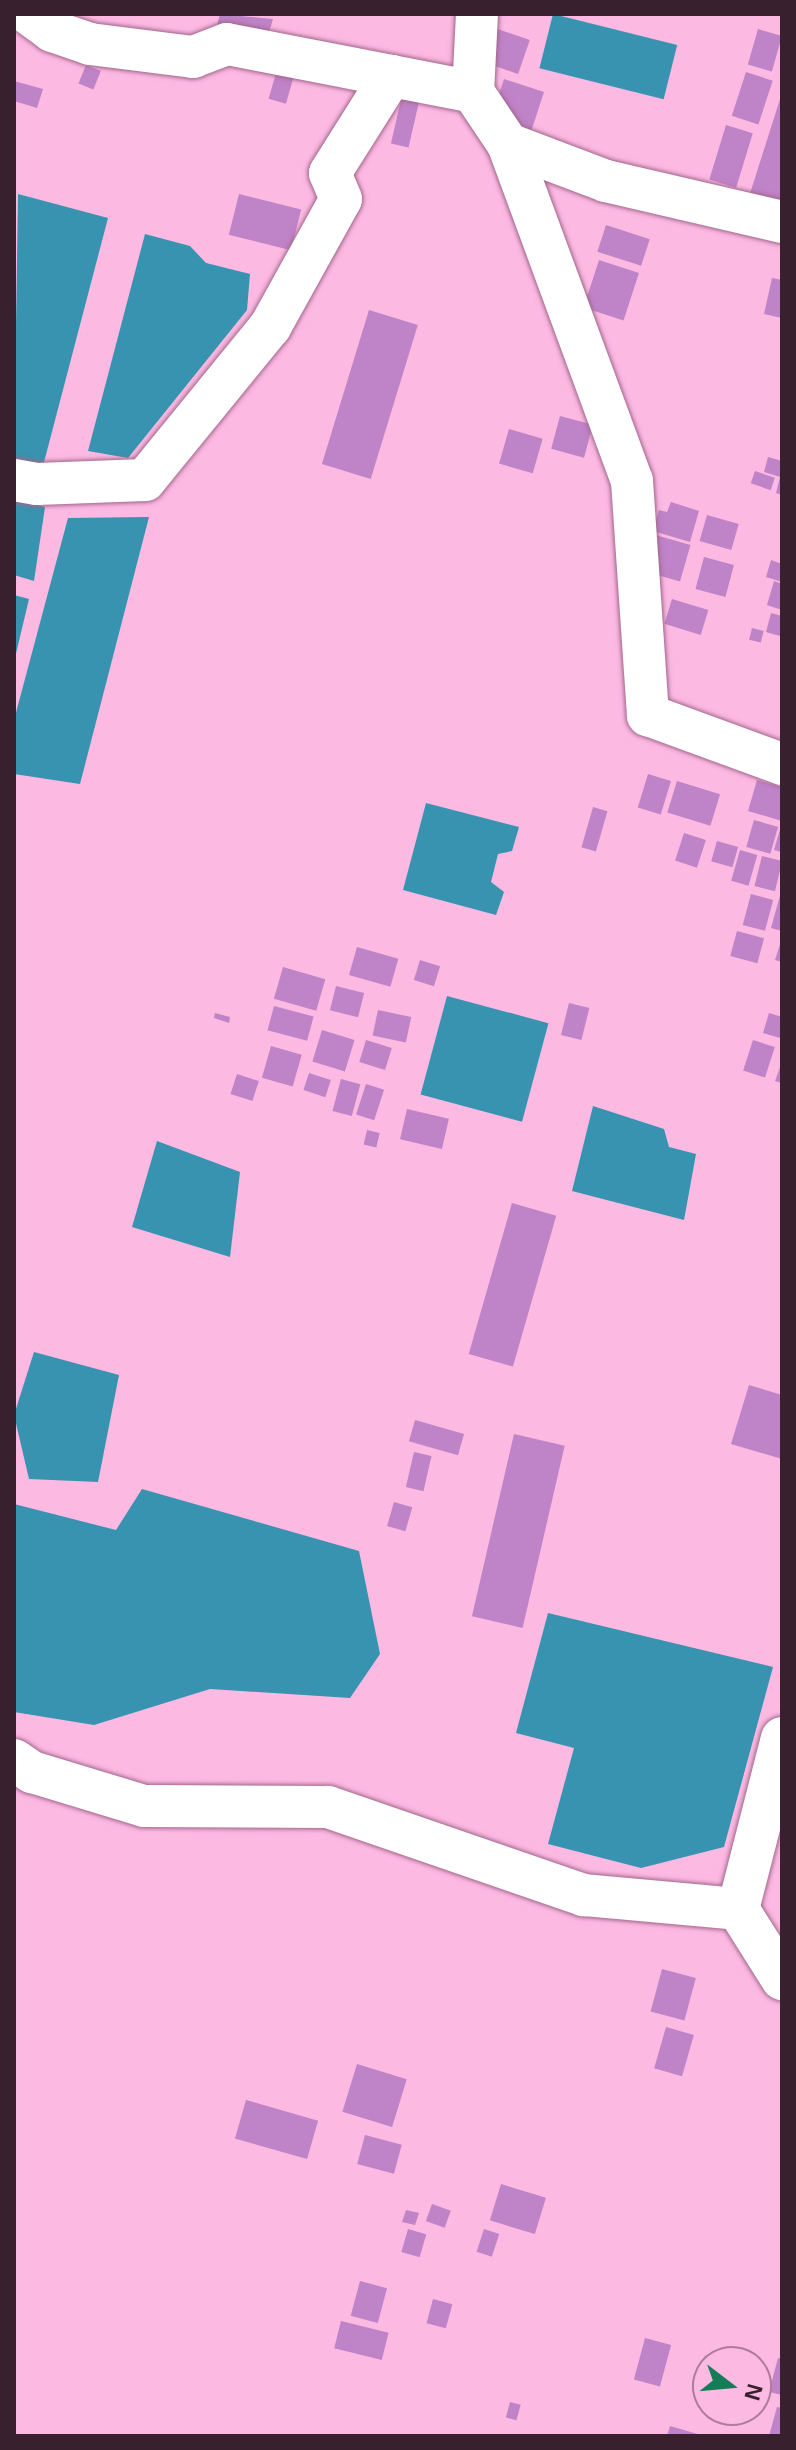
<!DOCTYPE html>
<style>
body{margin:0}
#map{position:relative;width:796px;height:2450px;overflow:hidden;background:#fcb9e2;font-family:Helvetica,sans-serif}
div>[style]{position:absolute}
.water>*{inset:0;background:#3793af;transform-origin:0 0}
.building>*{inset:0;background:#bf83c8;transform-origin:0 0}
.roads{filter:drop-shadow(0 0 2px #a2668b) drop-shadow(0 0 2px #a2668b)}
.minor>*{height:42px;margin:-21px;padding:0 21px;transform-origin:21px;border-radius:21px;background:#fff}
span{translate:-50% -50%;white-space:nowrap;text-align:center;line-height:1.15;-webkit-text-stroke:6px #fcb9e2;paint-order:stroke}
.frame{position:absolute;inset:0;border:16px solid #39202f;pointer-events:none}
.north{position:absolute;left:692px;top:2346px;width:80px;height:80px;box-sizing:border-box;background:#fcb9e2;border:2px solid #ae7c9a;border-radius:50%;rotate:106deg;font-size:22px;font-weight:700;line-height:32px;text-align:center;color:#39202f}
.north::after{content:'';display:block;margin:auto;width:28px;height:36px;background:#147c56;clip-path:polygon(50% 0,100% 100%,50% 72%,0 100%)}
</style>
<div id="map">
<div class="water">
<i style="left:553px;top:14px;width:128px;height:56px;rotate:14deg"></i>
<i style="clip-path:polygon(18px 194px,108px 218px,43px 466px,14px 458px)"></i>
<i style="clip-path:polygon(145px 234px,190px 246px,206px 263px,250px 274px,247px 310px,128px 458px,88px 451px)"></i>
<i style="clip-path:polygon(14px 500px,45px 507px,34px 581px,14px 575px)"></i>
<i style="clip-path:polygon(149px 517px,80px 784px,14px 774px,14px 720px,68px 518px)"></i>
<i style="clip-path:polygon(14px 595px,29px 599px,14px 662px)"></i>
<i style="clip-path:polygon(426px 803px,519px 827px,512px 851px,498px 854px,491px 882px,504px 892px,496px 915px,403px 890px)"></i>
<i style="left:447px;top:996px;width:105px;height:102px;rotate:15deg"></i>
<i style="clip-path:polygon(593px 1106px,664px 1129px,669px 1147px,696px 1154px,684px 1220px,572px 1191px)"></i>
<i style="clip-path:polygon(157px 1141px,240px 1172px,230px 1257px,132px 1227px)"></i>
<i style="clip-path:polygon(34px 1352px,119px 1375px,98px 1482px,29px 1479px,14px 1415px)"></i>
<i style="clip-path:polygon(142px 1489px,359px 1551px,380px 1654px,350px 1698px,210px 1689px,94px 1725px,14px 1712px,14px 1504px,116px 1530px)"></i>
<i style="clip-path:polygon(548px 1613px,773px 1667px,724px 1847px,641px 1868px,548px 1844px,574px 1748px,516px 1733px)"></i>
</div>
<div class="building">
<i style="clip-path:polygon(220px 14px,273px 19px,266px 43px,216px 29px)"></i>
<i style="left:492px;top:27px;width:40px;height:36px;rotate:19deg"></i>
<i style="left:758px;top:29px;width:25px;height:37px;rotate:16deg"></i>
<i style="left:86px;top:65px;width:16px;height:20px;rotate:22deg"></i>
<i style="left:278px;top:66px;width:18px;height:34px;rotate:16deg"></i>
<i style="left:746px;top:72px;width:28px;height:46px;rotate:18deg"></i>
<i style="left:504px;top:79px;width:42px;height:41px;rotate:18deg"></i>
<i style="clip-path:polygon(14px 81px,43px 89px,37px 108px,14px 101px)"></i>
<i style="left:404px;top:87px;width:18px;height:58px;rotate:13deg"></i>
<i style="clip-path:polygon(782px 93px,782px 214px,747px 203px)"></i>
<i style="left:726px;top:125px;width:28px;height:57px;rotate:17deg"></i>
<i style="left:239px;top:194px;width:64px;height:42px;rotate:14deg"></i>
<i style="left:606px;top:225px;width:46px;height:28px;rotate:18deg"></i>
<i style="left:599px;top:260px;width:42px;height:50px;rotate:18deg"></i>
<i style="clip-path:polygon(772px 278px,782px 280px,782px 318px,764px 314px)"></i>
<i style="left:369px;top:310px;width:51px;height:161px;rotate:17deg"></i>
<i style="left:560px;top:416px;width:34px;height:34px;rotate:15deg"></i>
<i style="left:509px;top:429px;width:35px;height:36px;rotate:16deg"></i>
<i style="clip-path:polygon(768px 457px,782px 461px,782px 495px,776px 493px,780px 477px,764px 472px)"></i>
<i style="left:755px;top:471px;width:21px;height:13px;rotate:19deg"></i>
<i style="clip-path:polygon(671px 502px,699px 511px,690px 542px,653px 531px,659px 510px,667px 512px)"></i>
<i style="left:707px;top:515px;width:33px;height:27px;rotate:16deg"></i>
<i style="left:652px;top:534px;width:40px;height:38px;rotate:16deg"></i>
<i style="left:704px;top:557px;width:31px;height:33px;rotate:15deg"></i>
<i style="clip-path:polygon(771px 560px,782px 564px,782px 582px,766px 577px)"></i>
<i style="clip-path:polygon(774px 581px,782px 584px,782px 610px,767px 605px)"></i>
<i style="left:672px;top:599px;width:38px;height:26px;rotate:17deg"></i>
<i style="clip-path:polygon(771px 613px,782px 616px,780px 636px,766px 632px)"></i>
<i style="left:752px;top:628px;width:12px;height:12px;rotate:14deg"></i>
<i style="left:648px;top:774px;width:24px;height:35px;rotate:17deg"></i>
<i style="clip-path:polygon(757px 780px,782px 787px,782px 821px,748px 811px)"></i>
<i style="left:677px;top:781px;width:45px;height:33px;rotate:17deg"></i>
<i style="left:593px;top:807px;width:15px;height:42px;rotate:16deg"></i>
<i style="left:754px;top:820px;width:25px;height:28px;rotate:16deg"></i>
<i style="clip-path:polygon(781px 826px,782px 826px,782px 852px,774px 850px)"></i>
<i style="left:684px;top:833px;width:23px;height:29px;rotate:18deg"></i>
<i style="left:717px;top:841px;width:22px;height:21px;rotate:16deg"></i>
<i style="left:740px;top:850px;width:18px;height:32px;rotate:16deg"></i>
<i style="left:762px;top:856px;width:21px;height:31px;rotate:14deg"></i>
<i style="clip-path:polygon(781px 892px,782px 892px,782px 931px,771px 928px)"></i>
<i style="left:751px;top:894px;width:23px;height:32px;rotate:15deg"></i>
<i style="left:737px;top:931px;width:28px;height:26px;rotate:15deg"></i>
<i style="clip-path:polygon(782px 938px,782px 962px,775px 960px)"></i>
<i style="left:357px;top:947px;width:43px;height:29px;rotate:16deg"></i>
<i style="left:420px;top:960px;width:21px;height:21px;rotate:17deg"></i>
<i style="left:283px;top:967px;width:44px;height:33px;rotate:16deg"></i>
<i style="left:336px;top:986px;width:29px;height:25px;rotate:14deg"></i>
<i style="left:569px;top:1003px;width:21px;height:33px;rotate:14deg"></i>
<i style="left:274px;top:1006px;width:41px;height:25px;rotate:15deg"></i>
<i style="left:378px;top:1010px;width:34px;height:26px;rotate:12deg"></i>
<i style="clip-path:polygon(215px 1013px,230px 1017px,229px 1023px,214px 1018px)"></i>
<i style="clip-path:polygon(769px 1013px,782px 1017px,780px 1038px,763px 1033px)"></i>
<i style="left:322px;top:1030px;width:34px;height:33px;rotate:17deg"></i>
<i style="left:366px;top:1040px;width:27px;height:23px;rotate:17deg"></i>
<i style="left:753px;top:1040px;width:23px;height:32px;rotate:18deg"></i>
<i style="left:271px;top:1046px;width:32px;height:33px;rotate:16deg"></i>
<i style="clip-path:polygon(782px 1062px,782px 1083px,775px 1081px)"></i>
<i style="left:309px;top:1073px;width:23px;height:18px;rotate:18deg"></i>
<i style="left:237px;top:1074px;width:23px;height:21px;rotate:18deg"></i>
<i style="left:341px;top:1079px;width:20px;height:33px;rotate:15deg"></i>
<i style="left:366px;top:1084px;width:19px;height:32px;rotate:18deg"></i>
<i style="left:407px;top:1109px;width:43px;height:31px;rotate:13deg"></i>
<i style="left:367px;top:1130px;width:13px;height:15px;rotate:13deg"></i>
<i style="left:512px;top:1203px;width:46px;height:157px;rotate:16deg"></i>
<i style="clip-path:polygon(749px 1385px,782px 1395px,782px 1459px,731px 1444px)"></i>
<i style="left:415px;top:1420px;width:51px;height:22px;rotate:16deg"></i>
<i style="left:514px;top:1434px;width:52px;height:187px;rotate:13deg"></i>
<i style="left:414px;top:1452px;width:18px;height:36px;rotate:13deg"></i>
<i style="left:394px;top:1502px;width:19px;height:25px;rotate:16deg"></i>
<i style="left:662px;top:1969px;width:35px;height:44px;rotate:15deg"></i>
<i style="left:666px;top:2027px;width:29px;height:43px;rotate:16deg"></i>
<i style="left:357px;top:2064px;width:52px;height:50px;rotate:17deg"></i>
<i style="left:246px;top:2100px;width:75px;height:40px;rotate:16deg"></i>
<i style="left:365px;top:2135px;width:38px;height:30px;rotate:15deg"></i>
<i style="left:501px;top:2184px;width:47px;height:38px;rotate:17deg"></i>
<i style="left:432px;top:2204px;width:20px;height:18px;rotate:20deg"></i>
<i style="clip-path:polygon(406px 2210px,419px 2213px,415px 2225px,402px 2222px)"></i>
<i style="left:408px;top:2229px;width:19px;height:24px;rotate:16deg"></i>
<i style="left:484px;top:2229px;width:16px;height:24px;rotate:18deg"></i>
<i style="left:360px;top:2281px;width:28px;height:36px;rotate:15deg"></i>
<i style="left:433px;top:2299px;width:20px;height:25px;rotate:15deg"></i>
<i style="left:341px;top:2321px;width:49px;height:28px;rotate:14deg"></i>
<i style="left:645px;top:2338px;width:27px;height:43px;rotate:15deg"></i>
<i style="clip-path:polygon(778px 2358px,782px 2359px,782px 2395px,769px 2392px)"></i>
<i style="left:510px;top:2402px;width:11px;height:16px;rotate:15deg"></i>
<i style="clip-path:polygon(777px 2407px,782px 2408px,782px 2436px,769px 2436px)"></i>
<i style="clip-path:polygon(670px 2426px,701px 2435px,701px 2436px,667px 2436px)"></i>
</div>
<div class="roads">
<div class="minor">
<i style="left:29px;top:14px;width:29px;rotate:36deg"></i>
<i style="left:52px;top:31px;width:40px;rotate:18.9deg"></i>
<i style="left:90px;top:44px;width:104px;rotate:7.2deg"></i>
<i style="left:193px;top:57px;width:36px;rotate:-21deg"></i>
<i style="left:227px;top:44px;width:251px;rotate:11deg"></i>
<i style="left:477px;top:14px;width:78px;rotate:92.9deg"></i>
<i style="left:473px;top:92px;width:63px;rotate:56.1deg"></i>
<i style="left:508px;top:144px;width:359px;rotate:69.8deg"></i>
<i style="left:632px;top:481px;width:235px;rotate:86.1deg"></i>
<i style="left:648px;top:715px;width:143px;rotate:20.1deg"></i>
<i style="left:508px;top:144px;width:105px;rotate:20.7deg"></i>
<i style="left:606px;top:181px;width:181px;rotate:13.1deg"></i>
<i style="left:14px;top:480px;width:23px;rotate:10deg"></i>
<i style="left:37px;top:484px;width:108px;rotate:-2.1deg"></i>
<i style="left:145px;top:480px;width:198px;rotate:-50.8deg"></i>
<i style="left:270px;top:327px;width:146px;rotate:-61deg"></i>
<i style="left:341px;top:199px;width:28px;rotate:-113deg"></i>
<i style="left:330px;top:173px;width:115px;rotate:-57.8deg"></i>
<i style="left:782px;top:1738px;width:177px;rotate:104.4deg"></i>
<i style="left:738px;top:1909px;width:83px;rotate:57.8deg"></i>
<i style="left:14px;top:1760px;width:22px;rotate:34deg"></i>
<i style="left:32px;top:1772px;width:117px;rotate:16.9deg"></i>
<i style="left:144px;top:1806px;width:184px;rotate:0.3deg"></i>
<i style="left:328px;top:1807px;width:271px;rotate:19deg"></i>
<i style="left:584px;top:1895px;width:155px;rotate:5.2deg"></i>
</div>
</div>
<div class="frame"></div>
<div class="north">N</div>
</div>
